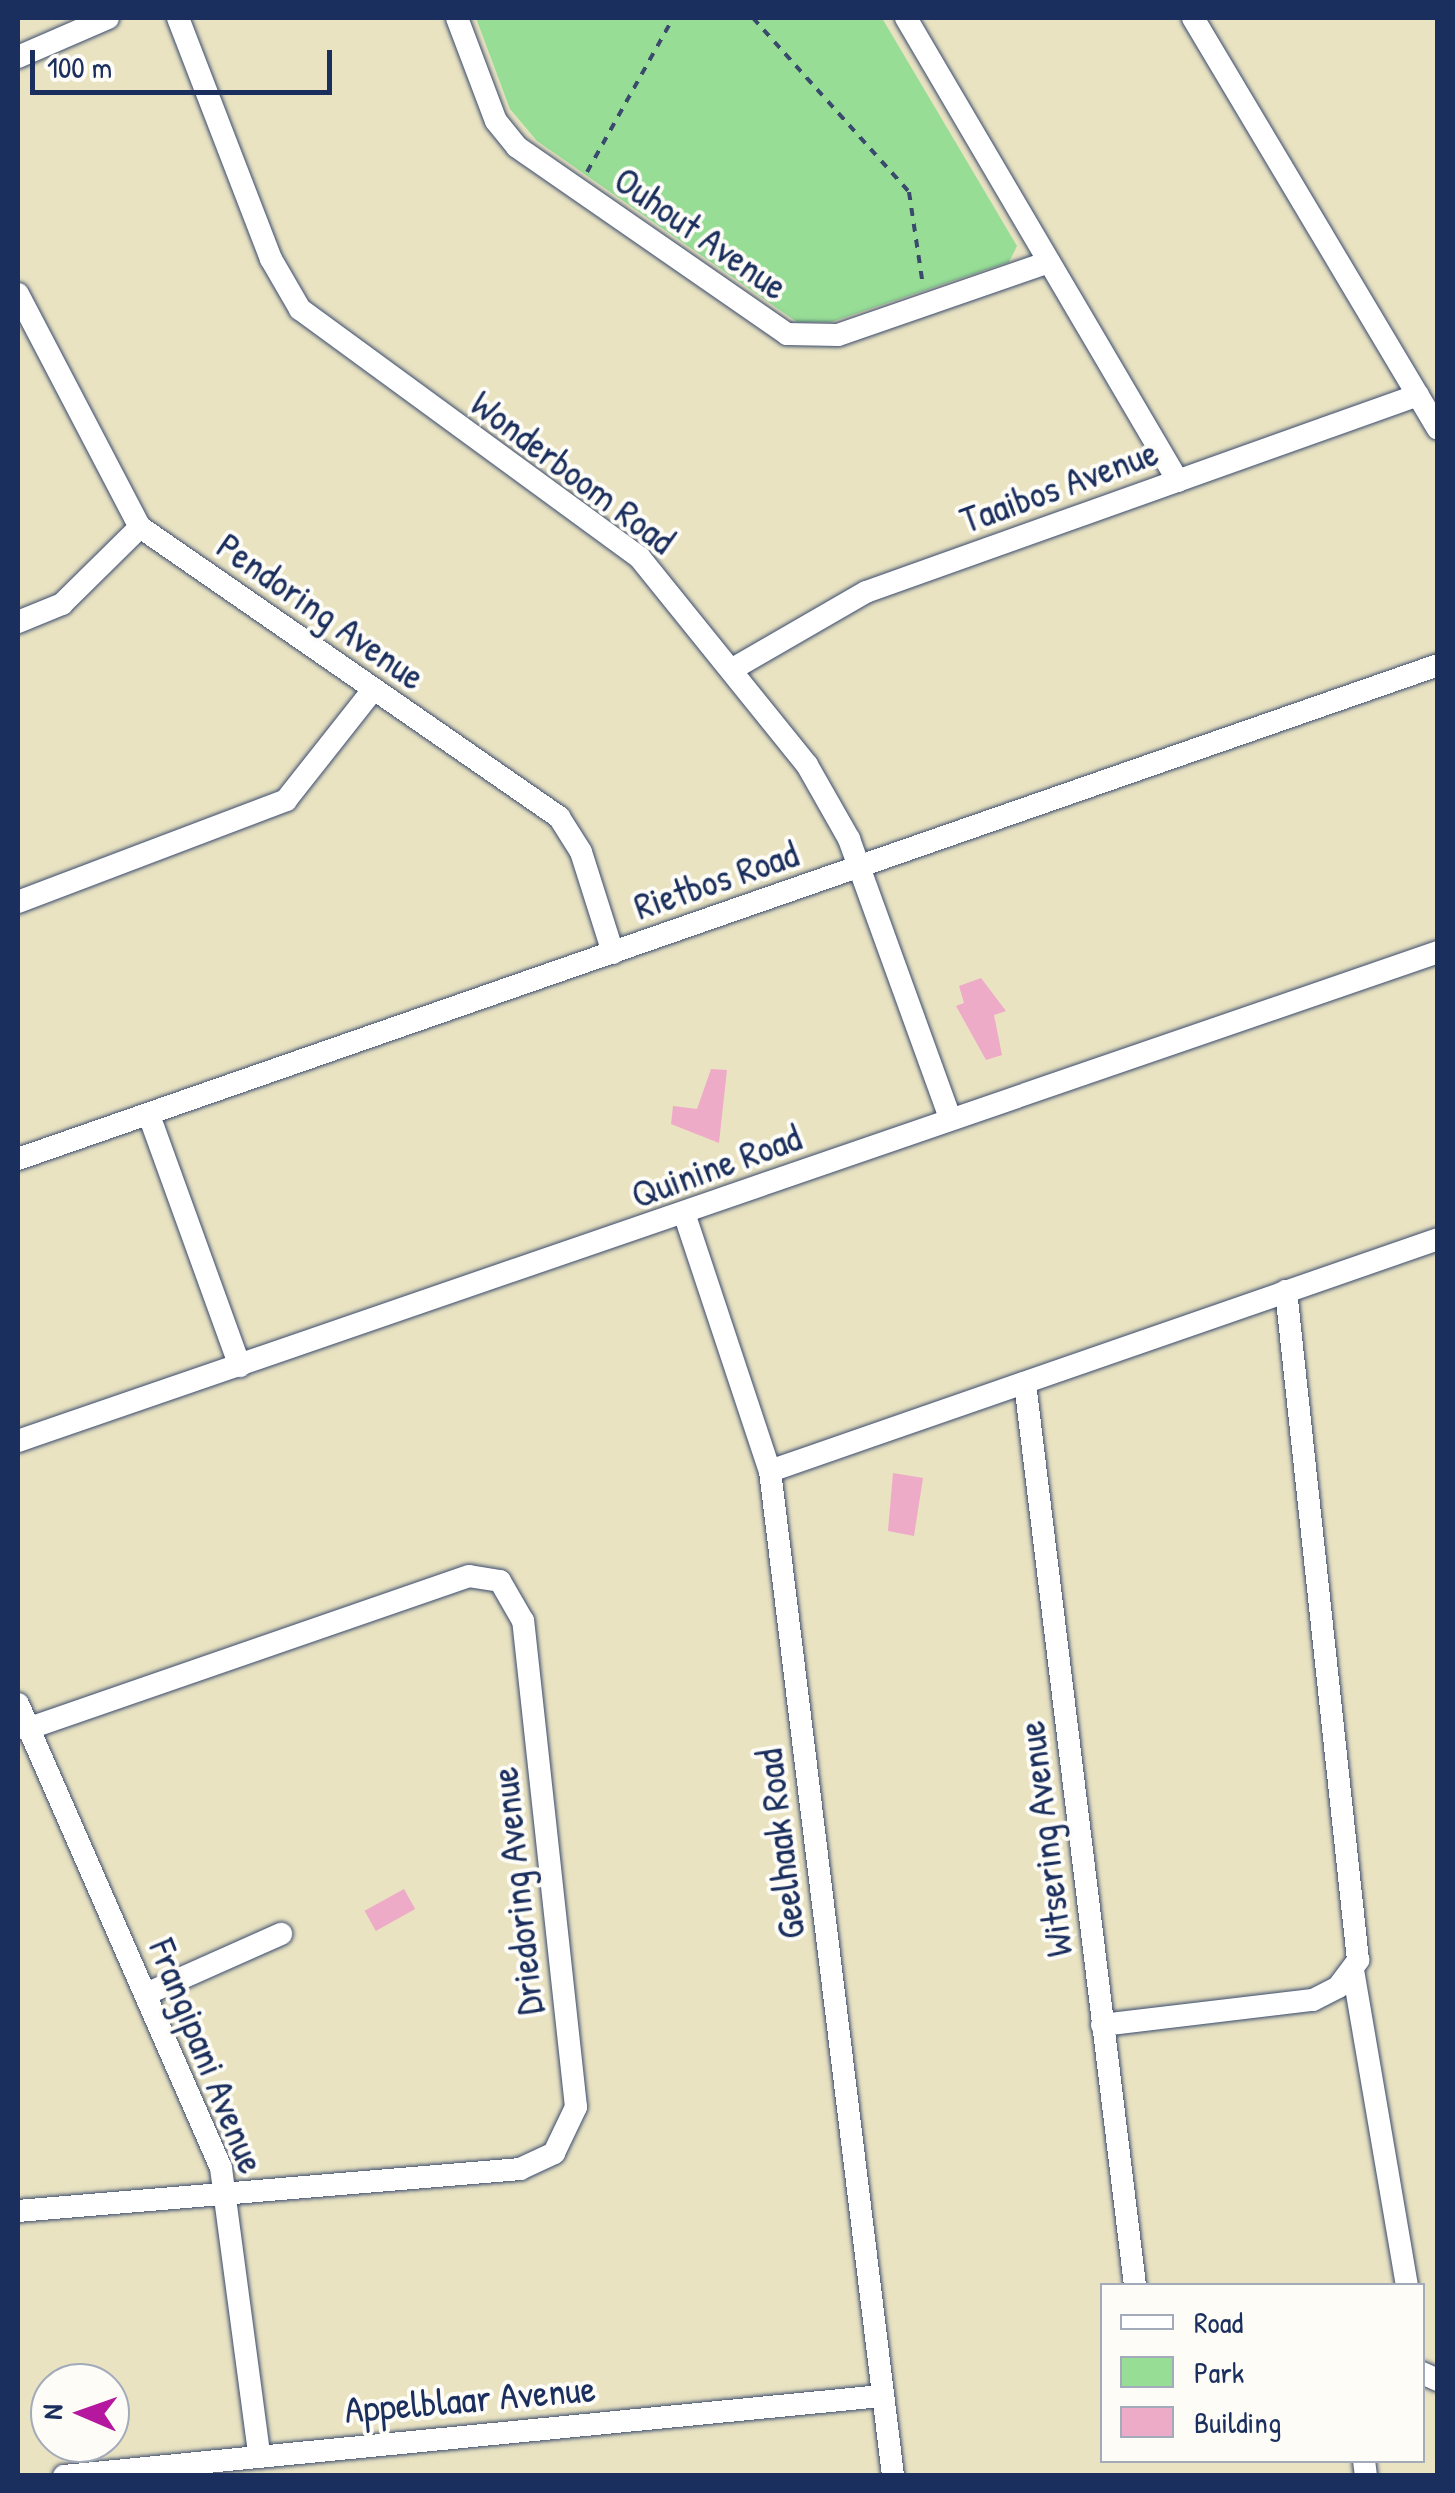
<!DOCTYPE html>
<style>
body{margin:0}
#map{position:relative;width:1455px;height:2493px;overflow:hidden;background:#e9e3c2;font-family:"Patrick Hand",sans-serif}
div>[style]{position:absolute}
.green>*{inset:0;background:#97dd96}
.building>*{inset:0;background:#eeabc7;transform-origin:0 0}
.path>*{height:4px;margin-top:-2px;transform-origin:0;background:repeating-linear-gradient(90deg,#3a4a6d 0 8px,transparent 0 16px)}
.roads{filter:drop-shadow(0 0 2px #3a4a6d) drop-shadow(0 0 2px #3a4a6d)}
.minor>*{height:22px;margin:-11px;padding:0 11px;transform-origin:11px;border-radius:11px;background:#fff}
span{translate:-50% -50%;white-space:nowrap;text-align:center;line-height:1.15;-webkit-text-stroke:8px #fdfcf7;paint-order:stroke}
.street-label{font-size:38px;color:#1b2f5e}
.frame{position:absolute;inset:0;border:20px solid #1b2f5e;pointer-events:none}
.legend{position:absolute;left:1100px;top:2283px;width:325px;height:180px;box-sizing:border-box;background:#fdfcf7;border:2px solid #a3aaba;margin:0;padding:12px 18px;list-style:none;font-size:30px;color:#1b2f5e}
.legend li{display:flex;align-items:center;gap:20px;height:50px}
.legend b{width:50px;border:2px solid #a3aaba}
.north{position:absolute;left:30px;top:2363px;width:100px;height:100px;box-sizing:border-box;background:#fdfcf7;border:2px solid #a3aaba;border-radius:50%;rotate:272deg;font-size:28px;font-weight:700;line-height:40px;text-align:center;color:#1b2f5e}
.north::after{content:'';display:block;margin:auto;width:35px;height:45px;background:#b5179e;clip-path:polygon(50% 0,100% 100%,50% 72%,0 100%)}
.scale{position:absolute;left:30px;top:50px;width:302px;height:45px;box-sizing:border-box;border:5px solid #1b2f5e;border-top:0;padding-left:12px;font-size:30px;line-height:35px;white-space:nowrap;color:#1b2f5e;-webkit-text-stroke:8px #fdfcf7;paint-order:stroke}
</style>
<div id="map">
<div class="green">
<i style="clip-path:polygon(476px 18px,882px 18px,1017px 246px,1009px 262px,831px 322px,797px 322px,537px 141px,510px 109px)"></i>
</div>
<div class="building">
<i style="clip-path:polygon(981px 978px,1006px 1011px,994px 1015px,1002px 1055px,986px 1060px,956px 1006px,964px 1003px,959px 986px)"></i>
<i style="clip-path:polygon(711px 1069px,727px 1070px,719px 1143px,671px 1124px,673px 1106px,697px 1109px)"></i>
<i style="clip-path:polygon(893px 1473px,923px 1478px,914px 1536px,888px 1531px)"></i>
<i style="left:404px;top:1889px;width:23px;height:45px;rotate:61deg"></i>
</div>
<div class="path">
<i style="left:753px;top:18px;width:234px;rotate:48.1deg"></i>
<i style="left:909px;top:192px;width:95px;rotate:81.5deg"></i>
<i style="left:587px;top:172px;width:176px;rotate:-60.8deg"></i>
</div>
<div class="roads">
<div class="minor">
<i style="left:178px;top:18px;width:258px;rotate:68.9deg"></i>
<i style="left:271px;top:259px;width:58px;rotate:59.9deg"></i>
<i style="left:300px;top:309px;width:421px;rotate:36.2deg"></i>
<i style="left:640px;top:558px;width:266px;rotate:51.1deg"></i>
<i style="left:807px;top:765px;width:85px;rotate:60.4deg"></i>
<i style="left:849px;top:839px;width:297px;rotate:70.1deg"></i>
<i style="left:457px;top:18px;width:110px;rotate:69.3deg"></i>
<i style="left:496px;top:121px;width:33px;rotate:51deg"></i>
<i style="left:517px;top:147px;width:328px;rotate:34.7deg"></i>
<i style="left:787px;top:334px;width:51px;rotate:1.1deg"></i>
<i style="left:838px;top:335px;width:223px;rotate:-19.1deg"></i>
<i style="left:906px;top:18px;width:537px;rotate:59.57deg"></i>
<i style="left:1193px;top:18px;width:478px;rotate:59.2deg"></i>
<i style="left:18px;top:57px;width:98px;rotate:-23.4deg"></i>
<i style="left:18px;top:294px;width:263px;rotate:62.4deg"></i>
<i style="left:140px;top:527px;width:510px;rotate:34.69deg"></i>
<i style="left:559px;top:817px;width:41px;rotate:57.8deg"></i>
<i style="left:581px;top:852px;width:106px;rotate:72.4deg"></i>
<i style="left:18px;top:622px;width:48px;rotate:-22.2deg"></i>
<i style="left:62px;top:604px;width:110px;rotate:-44.6deg"></i>
<i style="left:736px;top:667px;width:150px;rotate:-30deg"></i>
<i style="left:866px;top:592px;width:586px;rotate:-19.64deg"></i>
<i style="left:18px;top:902px;width:287px;rotate:-20.8deg"></i>
<i style="left:286px;top:800px;width:139px;rotate:-51.7deg"></i>
<i style="left:149px;top:1115px;width:267px;rotate:70.1deg"></i>
<i style="left:18px;top:1159px;width:1503px;rotate:-19.18deg"></i>
<i style="left:685px;top:1216px;width:269px;rotate:71.6deg"></i>
<i style="left:770px;top:1471px;width:1012px;rotate:83.02deg"></i>
<i style="left:1025px;top:1383px;width:910px;rotate:83.05deg"></i>
<i style="left:18px;top:1441px;width:1502px;rotate:-19deg"></i>
<i style="left:770px;top:1471px;width:707px;rotate:-19.15deg"></i>
<i style="left:18px;top:1704px;width:506px;rotate:66.37deg"></i>
<i style="left:221px;top:2168px;width:289px;rotate:82.4deg"></i>
<i style="left:1353px;top:1970px;width:321px;rotate:80.3deg"></i>
<i style="left:146px;top:1994px;width:148px;rotate:-24deg"></i>
<i style="left:1102px;top:2025px;width:212px;rotate:-6.8deg"></i>
<i style="left:1313px;top:2000px;width:28px;rotate:-27deg"></i>
<i style="left:1338px;top:1987px;width:34px;rotate:-53deg"></i>
<i style="left:1358px;top:1960px;width:673px;rotate:-96.14deg"></i>
<i style="left:18px;top:2211px;width:504px;rotate:-4.78deg"></i>
<i style="left:520px;top:2169px;width:38px;rotate:-25deg"></i>
<i style="left:554px;top:2153px;width:51px;rotate:-64.4deg"></i>
<i style="left:576px;top:2107px;width:489px;rotate:-96.2deg"></i>
<i style="left:523px;top:1621px;width:46px;rotate:-119.9deg"></i>
<i style="left:500px;top:1581px;width:31px;rotate:-171deg"></i>
<i style="left:469px;top:1576px;width:469px;rotate:160.9deg"></i>
<i style="left:1422px;top:2373px;width:17px;rotate:24deg"></i>
<i style="left:1364px;top:2460px;width:16px;rotate:83deg"></i>
<i style="left:64px;top:2476px;width:822px;rotate:-5.59deg"></i>
</div>
</div>
<div class="street-label">
<span style="left:701px;top:233px;rotate:35deg">Ouhout Avenue</span>
<span style="left:573px;top:472px;rotate:37deg">Wonderboom Road</span>
<span style="left:1059px;top:486px;rotate:-20deg">Taaibos Avenue</span>
<span style="left:321px;top:611px;rotate:35deg">Pendoring Avenue</span>
<span style="left:716px;top:880px;rotate:-19deg">Rietbos Road</span>
<span style="left:716px;top:1166px;rotate:-20deg">Quinine Road</span>
<span style="left:1045px;top:1839px;rotate:-97deg">Witsering Avenue</span>
<span style="left:780px;top:1844px;rotate:-97deg">Geelhaak Road</span>
<span style="left:517px;top:1891px;rotate:-96deg">Driedoring Avenue</span>
<span style="left:207px;top:2056px;rotate:68deg">Frangipani Avenue</span>
<span style="left:470px;top:2399px;rotate:-5deg">Appelblaar Avenue</span>
</div>
<div class="frame"></div>
<ul class="legend">
<li><b style="height:12px;background:#fff"></b>Road</li>
<li><b style="height:28px;background:#97dd96"></b>Park</li>
<li><b style="height:28px;background:#eeabc7"></b>Building</li>
</ul>
<div class="north">N</div>
<div class="scale">100 m</div>
</div>
